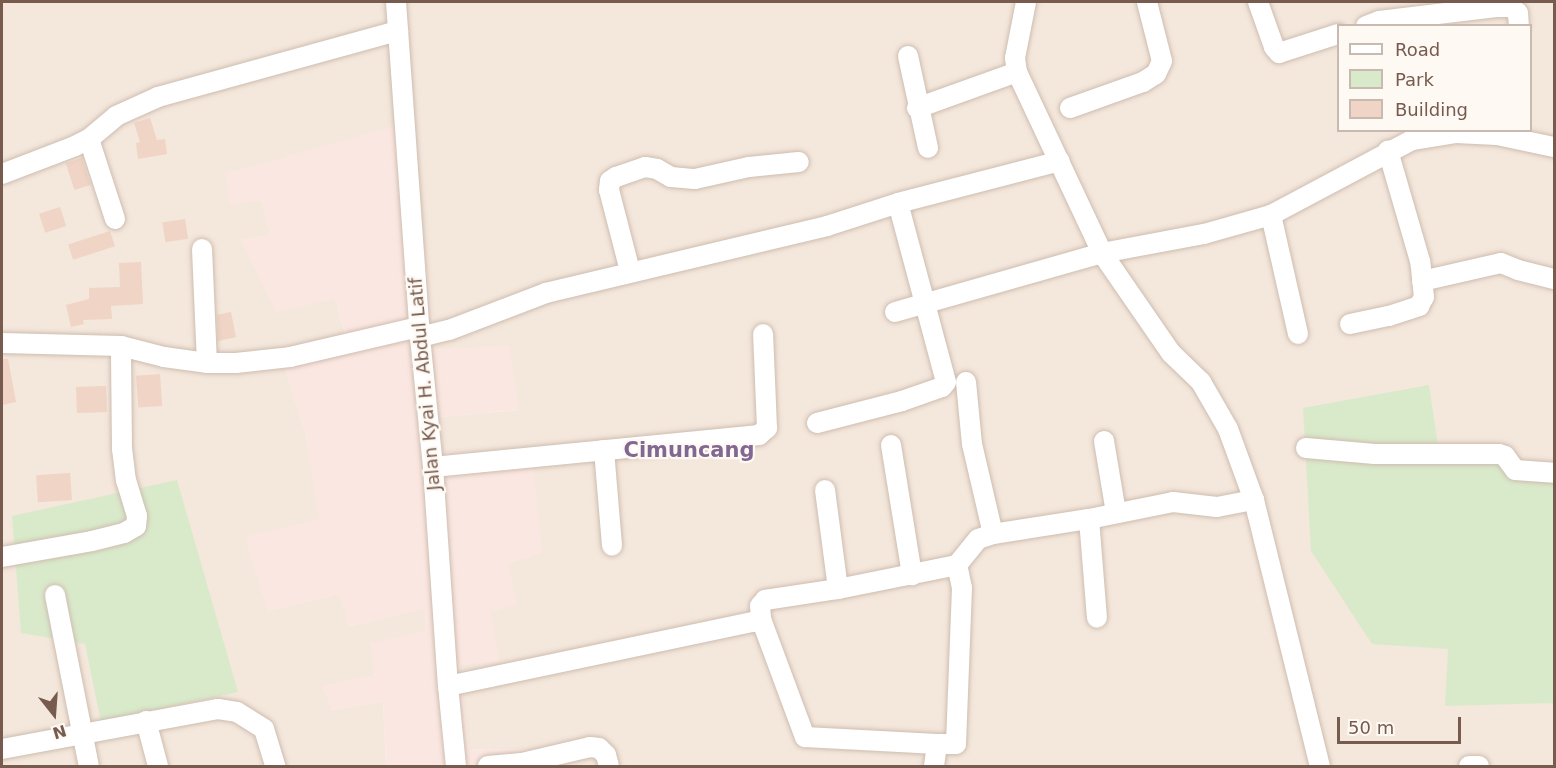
<!DOCTYPE html>
<style>
body{margin:0}
#map{position:relative;width:1556px;height:768px;overflow:hidden;background:#fcf5ec;font-family:"DejaVu Sans",sans-serif}
div>[style]{position:absolute}
.residential>*{inset:0;background:#f4e7db}
.commercial>*{inset:0;background:#fbe7e1}
.green>*{inset:0;background:#d9eaca}
.building>*{inset:0;background:#f0d4c5;transform-origin:0 0}
.roads{filter:drop-shadow(0 0 2px #cebdb1) drop-shadow(0 0 2px #cebdb1)}
.minor>*{height:20px;margin:-10px;padding:0 10px;transform-origin:10px;border-radius:10px;background:#fff}
span{translate:-50% -50%;white-space:nowrap;text-align:center;line-height:1.15;-webkit-text-stroke:4.5px #fef9f3;paint-order:stroke}
.street-label{font-size:18px;color:#775b4f}
.quarter-label{font-size:21px;color:#826792;font-weight:700}
.frame{position:absolute;inset:0;border:3px solid #775b4f;pointer-events:none}
.legend{position:absolute;left:1337px;top:24px;width:195px;height:108px;box-sizing:border-box;background:#fef9f3;border:2px solid #c8bab1;margin:0;padding:8px 10px;list-style:none;font-size:18px;color:#775b4f}
.legend li{display:flex;align-items:center;gap:12px;height:30px}
.legend b{width:30px;border:2px solid #c8bab1}
.north{position:absolute;left:24px;top:684px;width:60px;height:60px;-webkit-text-stroke:4px #fef9f3;paint-order:stroke;rotate:163deg;font-size:16px;font-weight:700;line-height:24px;text-align:center;color:#775b4f}
.north::after{content:'';display:block;margin:auto;width:21px;height:27px;background:#775b4f;clip-path:polygon(50% 0,100% 100%,50% 72%,0 100%)}
.scale{position:absolute;left:1337px;top:717px;width:124px;height:27px;box-sizing:border-box;border:3px solid #775b4f;border-top:0;padding-left:8px;font-size:18px;line-height:21px;white-space:nowrap;color:#775b4f;-webkit-text-stroke:4px #fef9f3;paint-order:stroke}
</style>
<div id="map">
<div class="residential">
<i style="clip-path:polygon(evenodd,2px 2px,1554px 2px,1554px 766px,539px 766px,538px 750px,469px 749px,459px 665px,490px 612px,508px 563px,541px 553px,442px 452px,439px 417px,519px 410px,436px 349px,409px 123px,262px 201px,270px 235px,241px 240px,335px 299px,347px 340px,280px 351px,305px 432px,320px 519px,267px 611px,339px 594px,350px 626px,425px 608px,426px 631px,332px 710px,383px 701px,386px 765px,2px 766px,2px 2px,1338px 26px,1530px 26px,1530px 130px,1338px 130px,1338px 26px)"></i>
</div>
<div class="commercial">
<i style="clip-path:polygon(409px 122px,436px 349px,509px 346px,519px 410px,439px 417px,442px 452px,532px 453px,542px 553px,508px 563px,517px 604px,490px 612px,500px 662px,459px 665px,469px 749px,539px 750px,539px 766px,362px 766px,386px 765px,383px 701px,332px 710px,322px 686px,375px 675px,370px 643px,426px 631px,425px 609px,349px 626px,339px 594px,267px 611px,245px 537px,319px 519px,305px 432px,280px 351px,347px 339px,335px 299px,276px 312px,241px 240px,270px 235px,262px 201px,230px 204px,225px 174px)"></i>
</div>
<div class="green">
<i style="clip-path:polygon(1429px 385px,1439px 452px,1509px 452px,1508px 478px,1554px 477px,1554px 703px,1445px 706px,1448px 649px,1372px 644px,1311px 551px,1303px 408px)"></i>
<i style="clip-path:polygon(177px 480px,238px 692px,101px 722px,85px 644px,21px 633px,12px 516px)"></i>
</div>
<div class="building">
<i style="clip-path:polygon(150px 118px,157px 140px,165px 139px,167px 154px,138px 159px,136px 143px,140px 142px,134px 123px)"></i>
<i style="left:82px;top:158px;width:28px;height:17px;rotate:72deg"></i>
<i style="left:60px;top:207px;width:20px;height:22px;rotate:72deg"></i>
<i style="left:185px;top:219px;width:20px;height:23px;rotate:81deg"></i>
<i style="left:110px;top:231px;width:16px;height:44px;rotate:72deg"></i>
<i style="clip-path:polygon(141px 262px,143px 304px,111px 306px,112px 319px,83px 320px,84px 324px,71px 327px,66px 305px,89px 299px,89px 288px,120px 287px,119px 263px)"></i>
<i style="clip-path:polygon(231px 312px,236px 337px,218px 341px,217px 315px)"></i>
<i style="clip-path:polygon(2px 359px,8px 359px,16px 402px,2px 405px)"></i>
<i style="left:160px;top:374px;width:32px;height:24px;rotate:86deg"></i>
<i style="left:106px;top:386px;width:26px;height:30px;rotate:88deg"></i>
<i style="left:70px;top:473px;width:27px;height:34px;rotate:86deg"></i>
</div>
<div class="roads">
<div class="minor">
<i style="left:396px;top:2px;width:336px;rotate:85.9deg"></i>
<i style="left:420px;top:337px;width:131px;rotate:84.3deg"></i>
<i style="left:433px;top:467px;width:220px;rotate:86.1deg"></i>
<i style="left:448px;top:686px;width:80px;rotate:84.3deg"></i>
<i style="left:1026px;top:2px;width:57px;rotate:101.1deg"></i>
<i style="left:1015px;top:58px;width:14px;rotate:82deg"></i>
<i style="left:1017px;top:72px;width:200px;rotate:64.8deg"></i>
<i style="left:1102px;top:253px;width:121px;rotate:55.4deg"></i>
<i style="left:1171px;top:353px;width:42px;rotate:44deg"></i>
<i style="left:1201px;top:382px;width:54px;rotate:60.1deg"></i>
<i style="left:1228px;top:429px;width:76px;rotate:69.9deg"></i>
<i style="left:1254px;top:500px;width:274px;rotate:76.1deg"></i>
<i style="left:1258px;top:2px;width:48px;rotate:70.4deg"></i>
<i style="left:1274px;top:47px;width:8px;rotate:50deg"></i>
<i style="left:1279px;top:53px;width:62px;rotate:-17.9deg"></i>
<i style="left:1366px;top:26px;width:14px;rotate:-21deg"></i>
<i style="left:1379px;top:21px;width:118px;rotate:-6.8deg"></i>
<i style="left:1496px;top:7px;width:15px"></i>
<i style="left:1511px;top:7px;width:9px;rotate:41deg"></i>
<i style="left:1518px;top:13px;width:13px;rotate:86deg"></i>
<i style="left:908px;top:56px;width:94px;rotate:77.7deg"></i>
<i style="left:917px;top:108px;width:106px;rotate:-19.8deg"></i>
<i style="left:1070px;top:108px;width:77px;rotate:-19.6deg"></i>
<i style="left:1143px;top:82px;width:15px;rotate:-32deg"></i>
<i style="left:1156px;top:74px;width:14px;rotate:-65deg"></i>
<i style="left:1162px;top:61px;width:61px;rotate:-104.3deg"></i>
<i style="left:89px;top:139px;width:84px;rotate:72deg"></i>
<i style="left:2px;top:174px;width:78px;rotate:-21deg"></i>
<i style="left:75px;top:146px;width:16px;rotate:-27deg"></i>
<i style="left:89px;top:139px;width:35px;rotate:-40deg"></i>
<i style="left:116px;top:116px;width:46px;rotate:-24.3deg"></i>
<i style="left:158px;top:97px;width:249px;rotate:-15.4deg"></i>
<i style="left:1271px;top:215px;width:122px;rotate:77.2deg"></i>
<i style="left:202px;top:249px;width:114px;rotate:87.5deg"></i>
<i style="left:630px;top:271px;width:84px;rotate:-104.5deg"></i>
<i style="left:609px;top:190px;width:9px;rotate:-84deg"></i>
<i style="left:610px;top:181px;width:7px;rotate:-34deg"></i>
<i style="left:616px;top:177px;width:31px;rotate:-19deg"></i>
<i style="left:645px;top:167px;width:12px;rotate:9deg"></i>
<i style="left:657px;top:169px;width:16px;rotate:30deg"></i>
<i style="left:671px;top:177px;width:24px;rotate:5deg"></i>
<i style="left:695px;top:179px;width:55px;rotate:-12.5deg"></i>
<i style="left:749px;top:167px;width:50px;rotate:-5.7deg"></i>
<i style="left:1422px;top:281px;width:81px;rotate:-12.8deg"></i>
<i style="left:1501px;top:263px;width:18px;rotate:22deg"></i>
<i style="left:1518px;top:270px;width:37px;rotate:14deg"></i>
<i style="left:895px;top:312px;width:215px;rotate:-15.9deg"></i>
<i style="left:1102px;top:253px;width:104px;rotate:-10.6deg"></i>
<i style="left:1204px;top:234px;width:70px;rotate:-15.8deg"></i>
<i style="left:1271px;top:215px;width:160px;rotate:-28deg"></i>
<i style="left:1412px;top:140px;width:45px;rotate:-9deg"></i>
<i style="left:1456px;top:133px;width:41px;rotate:2.8deg"></i>
<i style="left:1497px;top:135px;width:58px;rotate:11.9deg"></i>
<i style="left:1350px;top:324px;width:40px;rotate:-12deg"></i>
<i style="left:1389px;top:316px;width:32px;rotate:-18deg"></i>
<i style="left:1419px;top:306px;width:10px;rotate:-61deg"></i>
<i style="left:1424px;top:297px;width:36px;rotate:-96deg"></i>
<i style="left:1420px;top:261px;width:115px;rotate:-106.2deg"></i>
<i style="left:420px;top:337px;width:30px;rotate:-14deg"></i>
<i style="left:449px;top:330px;width:104px;rotate:-20.9deg"></i>
<i style="left:546px;top:293px;width:289px;rotate:-13.4deg"></i>
<i style="left:827px;top:226px;width:75px;rotate:-17.9deg"></i>
<i style="left:898px;top:203px;width:167px;rotate:-14.5deg"></i>
<i style="left:2px;top:343px;width:119px;rotate:1.4deg"></i>
<i style="left:121px;top:346px;width:44px;rotate:14.3deg"></i>
<i style="left:164px;top:357px;width:43px;rotate:7.9deg"></i>
<i style="left:207px;top:363px;width:29px"></i>
<i style="left:236px;top:363px;width:54px;rotate:-6.3deg"></i>
<i style="left:290px;top:357px;width:132px;rotate:-13.1deg"></i>
<i style="left:966px;top:382px;width:62px;rotate:84.5deg"></i>
<i style="left:972px;top:444px;width:92px;rotate:76.9deg"></i>
<i style="left:817px;top:423px;width:88px;rotate:-14.5deg"></i>
<i style="left:902px;top:401px;width:42px;rotate:-19.3deg"></i>
<i style="left:942px;top:387px;width:6px;rotate:-51deg"></i>
<i style="left:946px;top:382px;width:185px;rotate:-105deg"></i>
<i style="left:1104px;top:441px;width:73px;rotate:80.5deg"></i>
<i style="left:891px;top:445px;width:132px;rotate:80.8deg"></i>
<i style="left:1306px;top:448px;width:69px;rotate:5deg"></i>
<i style="left:1375px;top:454px;width:124px"></i>
<i style="left:1499px;top:454px;width:6px;rotate:18deg"></i>
<i style="left:1505px;top:456px;width:17px;rotate:54deg"></i>
<i style="left:1515px;top:470px;width:39px;rotate:4deg"></i>
<i style="left:604px;top:450px;width:96px;rotate:85.2deg"></i>
<i style="left:433px;top:467px;width:328px;rotate:-5.6deg"></i>
<i style="left:759px;top:435px;width:11px;rotate:-41deg"></i>
<i style="left:767px;top:428px;width:94px;rotate:-92.4deg"></i>
<i style="left:825px;top:490px;width:100px;rotate:82.5deg"></i>
<i style="left:1089px;top:519px;width:99px;rotate:85.4deg"></i>
<i style="left:2px;top:557px;width:91px;rotate:-10.1deg"></i>
<i style="left:92px;top:541px;width:33px;rotate:-14deg"></i>
<i style="left:124px;top:533px;width:14px;rotate:-30deg"></i>
<i style="left:136px;top:526px;width:10px;rotate:-84deg"></i>
<i style="left:137px;top:516px;width:37px;rotate:-107deg"></i>
<i style="left:126px;top:481px;width:32px;rotate:-97deg"></i>
<i style="left:122px;top:449px;width:103px;rotate:-90.6deg"></i>
<i style="left:55px;top:595px;width:174px;rotate:78.8deg"></i>
<i style="left:761px;top:619px;width:126px;rotate:69.6deg"></i>
<i style="left:805px;top:737px;width:132px;rotate:3deg"></i>
<i style="left:448px;top:686px;width:312px;rotate:-11.9deg"></i>
<i style="left:753px;top:622px;width:9px;rotate:-21deg"></i>
<i style="left:761px;top:619px;width:13px;rotate:-94deg"></i>
<i style="left:760px;top:606px;width:8px;rotate:-50deg"></i>
<i style="left:765px;top:600px;width:74px;rotate:-8.6deg"></i>
<i style="left:838px;top:589px;width:121px;rotate:-11.4deg"></i>
<i style="left:957px;top:565px;width:33px;rotate:-51deg"></i>
<i style="left:978px;top:539px;width:16px;rotate:-18deg"></i>
<i style="left:993px;top:534px;width:97px;rotate:-8.9deg"></i>
<i style="left:1089px;top:519px;width:86px;rotate:-11.4deg"></i>
<i style="left:1173px;top:502px;width:44px;rotate:6.5deg"></i>
<i style="left:1217px;top:507px;width:38px;rotate:-11deg"></i>
<i style="left:146px;top:721px;width:47px;rotate:75.1deg"></i>
<i style="left:2px;top:749px;width:220px;rotate:-10.5deg"></i>
<i style="left:218px;top:709px;width:19px;rotate:9deg"></i>
<i style="left:237px;top:712px;width:32px;rotate:32deg"></i>
<i style="left:264px;top:729px;width:39px;rotate:73deg"></i>
<i style="left:488px;top:766px;width:34px;rotate:-5deg"></i>
<i style="left:522px;top:763px;width:70px;rotate:-13.2deg"></i>
<i style="left:590px;top:747px;width:9px;rotate:6deg"></i>
<i style="left:599px;top:748px;width:10px;rotate:45deg"></i>
<i style="left:606px;top:755px;width:11px;rotate:75deg"></i>
<i style="left:934px;top:766px;width:22px;rotate:-82deg"></i>
<i style="left:937px;top:744px;width:19px"></i>
<i style="left:956px;top:744px;width:156px;rotate:-87.8deg"></i>
<i style="left:962px;top:588px;width:24px;rotate:-102deg"></i>
<i style="left:1469px;top:766px;width:10px"></i>
</div>
</div>
<div class="street-label">
<span style="left:425px;top:384px;rotate:-95deg">Jalan Kyai H. Abdul Latif</span>
</div>
<div class="quarter-label">
<span style="left:689px;top:450px">Cimuncang</span>
</div>
<div class="frame"></div>
<ul class="legend">
<li><b style="height:8px;background:#fff"></b>Road</li>
<li><b style="height:16px;background:#d9eaca"></b>Park</li>
<li><b style="height:16px;background:#f0d4c5"></b>Building</li>
</ul>
<div class="north">N</div>
<div class="scale">50 m</div>
</div>
